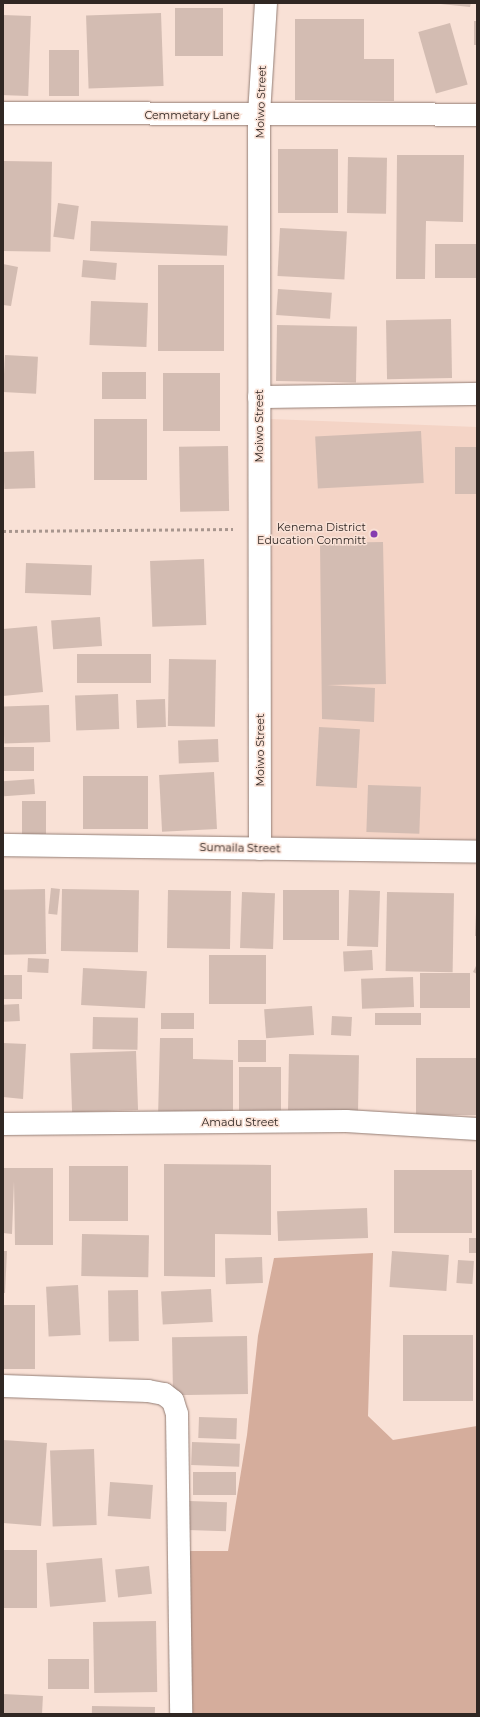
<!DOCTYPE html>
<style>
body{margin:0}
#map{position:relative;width:480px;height:1717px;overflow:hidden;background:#f9e1d6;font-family:Montserrat,sans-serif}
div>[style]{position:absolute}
.built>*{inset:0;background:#f4d4c6}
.green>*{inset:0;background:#d5ad9c}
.building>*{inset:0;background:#d3bcb2;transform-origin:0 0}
.path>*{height:2.5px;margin-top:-1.25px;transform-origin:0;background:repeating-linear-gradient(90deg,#a8968e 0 3px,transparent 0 6px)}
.roads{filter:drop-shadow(0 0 1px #947e75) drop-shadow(0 0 1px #947e75)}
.minor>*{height:22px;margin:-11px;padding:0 11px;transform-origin:11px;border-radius:11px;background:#fff}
.dots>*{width:11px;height:11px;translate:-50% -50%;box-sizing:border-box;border:2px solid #f9e1d6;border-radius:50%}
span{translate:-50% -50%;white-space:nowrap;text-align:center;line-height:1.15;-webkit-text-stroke:3px #f9e1d6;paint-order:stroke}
.street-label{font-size:11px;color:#302723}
.poi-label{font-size:11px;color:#302723}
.right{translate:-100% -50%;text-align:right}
.frame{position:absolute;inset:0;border:4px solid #302723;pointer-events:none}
</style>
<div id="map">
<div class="built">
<i style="clip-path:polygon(270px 419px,477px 427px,477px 845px,268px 841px,272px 642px)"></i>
</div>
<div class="green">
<i style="clip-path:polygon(373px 1253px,368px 1416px,393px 1440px,477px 1426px,477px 1714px,193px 1714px,188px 1551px,228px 1551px,247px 1435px,258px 1336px,274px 1258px)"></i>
</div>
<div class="building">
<i style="clip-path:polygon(431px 3px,471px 3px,470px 7px)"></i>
<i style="left:175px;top:8px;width:48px;height:48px"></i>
<i style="left:161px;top:13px;width:73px;height:75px;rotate:88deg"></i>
<i style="left:3px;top:15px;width:28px;height:80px;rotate:2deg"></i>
<i style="clip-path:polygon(295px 19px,364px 19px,364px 59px,394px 59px,394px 101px,295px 100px)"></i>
<i style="left:474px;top:21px;width:3px;height:24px"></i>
<i style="left:450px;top:23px;width:64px;height:33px;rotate:74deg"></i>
<i style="left:79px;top:50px;width:46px;height:30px;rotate:90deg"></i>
<i style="left:278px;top:149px;width:60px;height:64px"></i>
<i style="clip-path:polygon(397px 155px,464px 155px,463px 222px,426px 221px,425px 279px,396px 279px)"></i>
<i style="left:348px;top:157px;width:39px;height:56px;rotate:1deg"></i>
<i style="left:3px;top:161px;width:49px;height:90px;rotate:1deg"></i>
<i style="left:58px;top:203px;width:21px;height:34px;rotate:8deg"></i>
<i style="left:91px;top:221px;width:137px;height:30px;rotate:2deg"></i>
<i style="left:280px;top:228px;width:67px;height:48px;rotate:3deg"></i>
<i style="left:435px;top:244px;width:42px;height:34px"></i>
<i style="left:83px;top:260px;width:34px;height:17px;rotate:5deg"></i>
<i style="clip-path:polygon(3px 264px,18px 267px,11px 306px,3px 305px)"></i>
<i style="left:158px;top:265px;width:66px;height:86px"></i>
<i style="left:278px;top:289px;width:54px;height:26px;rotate:4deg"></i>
<i style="left:91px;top:301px;width:57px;height:44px;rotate:2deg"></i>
<i style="left:451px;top:319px;width:59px;height:65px;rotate:89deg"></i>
<i style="left:277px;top:325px;width:80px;height:56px;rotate:1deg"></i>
<i style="left:5px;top:355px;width:33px;height:37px;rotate:3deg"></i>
<i style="left:102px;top:372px;width:44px;height:27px"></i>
<i style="left:220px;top:373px;width:58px;height:57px;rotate:90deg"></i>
<i style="left:94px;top:419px;width:53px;height:61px"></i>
<i style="left:421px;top:431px;width:52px;height:106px;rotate:87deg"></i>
<i style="left:228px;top:446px;width:65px;height:49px;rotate:89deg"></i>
<i style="left:455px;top:447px;width:22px;height:47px"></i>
<i style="left:34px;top:451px;width:37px;height:31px;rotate:88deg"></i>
<i style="clip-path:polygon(383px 542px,386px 684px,327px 685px,375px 688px,374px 722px,322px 719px,320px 543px)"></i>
<i style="left:204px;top:559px;width:66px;height:54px;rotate:88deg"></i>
<i style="left:26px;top:563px;width:66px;height:30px;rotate:2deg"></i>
<i style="left:100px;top:617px;width:29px;height:49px;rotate:86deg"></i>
<i style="clip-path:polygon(37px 626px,43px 692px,3px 696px,3px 629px)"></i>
<i style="left:77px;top:654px;width:74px;height:29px"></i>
<i style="left:169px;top:659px;width:47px;height:67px;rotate:1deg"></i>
<i style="left:118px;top:694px;width:35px;height:43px;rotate:88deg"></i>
<i style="left:165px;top:699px;width:28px;height:29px;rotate:88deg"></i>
<i style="left:49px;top:705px;width:37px;height:46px;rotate:88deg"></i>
<i style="left:319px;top:727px;width:41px;height:59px;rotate:3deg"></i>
<i style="left:218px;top:739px;width:23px;height:40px;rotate:88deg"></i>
<i style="left:3px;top:747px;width:31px;height:24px"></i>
<i style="left:214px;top:772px;width:57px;height:55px;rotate:87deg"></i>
<i style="left:83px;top:776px;width:65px;height:53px"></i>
<i style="left:34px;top:779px;width:15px;height:31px;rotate:86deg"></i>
<i style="left:368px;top:785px;width:53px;height:47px;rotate:2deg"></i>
<i style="left:22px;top:801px;width:24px;height:33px"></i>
<i style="left:51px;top:888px;width:9px;height:26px;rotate:6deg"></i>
<i style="left:45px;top:889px;width:65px;height:42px;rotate:89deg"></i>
<i style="left:62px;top:889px;width:77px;height:62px;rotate:1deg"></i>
<i style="left:168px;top:890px;width:63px;height:58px;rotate:1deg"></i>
<i style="left:283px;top:890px;width:56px;height:50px"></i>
<i style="left:349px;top:890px;width:31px;height:56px;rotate:2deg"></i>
<i style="left:242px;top:892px;width:33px;height:56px;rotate:2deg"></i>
<i style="left:387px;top:892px;width:67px;height:79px;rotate:1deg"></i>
<i style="clip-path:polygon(476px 913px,477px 913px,477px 936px,475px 936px)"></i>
<i style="left:372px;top:950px;width:20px;height:29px;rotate:87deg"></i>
<i style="left:209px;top:955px;width:57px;height:49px"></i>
<i style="left:28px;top:958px;width:21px;height:14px;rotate:3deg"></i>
<i style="clip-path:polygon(477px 964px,477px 974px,473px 972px)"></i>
<i style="left:83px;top:968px;width:64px;height:37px;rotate:3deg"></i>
<i style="left:420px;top:973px;width:50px;height:35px"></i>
<i style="left:3px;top:975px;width:19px;height:24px"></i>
<i style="left:413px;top:977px;width:30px;height:52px;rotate:88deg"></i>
<i style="left:19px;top:1004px;width:17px;height:16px;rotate:87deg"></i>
<i style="left:312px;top:1006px;width:29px;height:48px;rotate:86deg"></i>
<i style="left:161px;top:1013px;width:33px;height:16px"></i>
<i style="left:421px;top:1013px;width:12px;height:46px;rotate:90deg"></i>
<i style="left:332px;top:1016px;width:20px;height:19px;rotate:3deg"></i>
<i style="left:93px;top:1017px;width:45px;height:32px;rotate:1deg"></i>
<i style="clip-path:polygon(160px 1038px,193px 1038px,193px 1059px,233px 1060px,233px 1119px,158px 1118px)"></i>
<i style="left:238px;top:1040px;width:28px;height:22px"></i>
<i style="clip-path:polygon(3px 1043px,26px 1044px,23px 1099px,3px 1097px)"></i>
<i style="left:136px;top:1051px;width:59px;height:66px;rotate:88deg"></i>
<i style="left:289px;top:1054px;width:70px;height:63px;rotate:1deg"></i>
<i style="left:477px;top:1058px;width:57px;height:61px;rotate:90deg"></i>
<i style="left:239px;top:1067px;width:42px;height:52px"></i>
<i style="clip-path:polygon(164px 1164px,271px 1165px,271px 1235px,215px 1234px,215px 1277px,164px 1276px)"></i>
<i style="left:69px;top:1166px;width:59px;height:55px"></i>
<i style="clip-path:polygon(3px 1168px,53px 1168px,53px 1245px,15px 1245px,14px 1181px,12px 1234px,3px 1233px)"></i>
<i style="left:472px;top:1170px;width:63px;height:78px;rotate:90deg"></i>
<i style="left:367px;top:1208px;width:30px;height:90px;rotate:88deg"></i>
<i style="left:82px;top:1234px;width:67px;height:42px;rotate:1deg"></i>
<i style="left:469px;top:1238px;width:8px;height:15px"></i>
<i style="clip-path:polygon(3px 1251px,7px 1251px,5px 1293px,3px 1293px)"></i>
<i style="left:392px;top:1251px;width:57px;height:36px;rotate:4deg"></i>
<i style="left:262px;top:1257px;width:26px;height:37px;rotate:88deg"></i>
<i style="left:458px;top:1260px;width:16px;height:23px;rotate:4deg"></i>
<i style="left:78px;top:1285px;width:50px;height:32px;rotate:87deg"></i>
<i style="left:211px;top:1289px;width:33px;height:50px;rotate:87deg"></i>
<i style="left:138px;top:1290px;width:51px;height:30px;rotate:89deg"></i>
<i style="left:3px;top:1305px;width:32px;height:64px"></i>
<i style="left:403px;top:1335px;width:70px;height:66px"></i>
<i style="left:247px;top:1336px;width:58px;height:75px;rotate:89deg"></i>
<i style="left:199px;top:1417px;width:38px;height:21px;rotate:2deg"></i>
<i style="clip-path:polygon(3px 1440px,47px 1443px,41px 1526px,3px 1523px)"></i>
<i style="left:192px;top:1442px;width:48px;height:23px;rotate:2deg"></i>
<i style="left:94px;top:1449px;width:76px;height:44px;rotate:88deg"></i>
<i style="left:193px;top:1472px;width:43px;height:23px"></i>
<i style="left:110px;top:1482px;width:43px;height:34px;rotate:4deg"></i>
<i style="left:189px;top:1501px;width:38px;height:29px;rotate:2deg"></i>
<i style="left:3px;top:1550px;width:34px;height:58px"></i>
<i style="left:102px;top:1558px;width:44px;height:56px;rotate:85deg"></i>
<i style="left:149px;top:1566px;width:28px;height:34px;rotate:84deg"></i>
<i style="left:156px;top:1621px;width:71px;height:63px;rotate:89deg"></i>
<i style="left:48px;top:1659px;width:41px;height:30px"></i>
<i style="left:3px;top:1694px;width:40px;height:20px;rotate:3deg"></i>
<i style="left:92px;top:1706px;width:63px;height:8px;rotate:1deg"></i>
</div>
<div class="path">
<i style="left:3px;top:531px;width:230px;rotate:-0.5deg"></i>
</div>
<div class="roads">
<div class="minor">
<i style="left:3px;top:113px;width:474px;rotate:0.2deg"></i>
<i style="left:259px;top:397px;width:218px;rotate:-0.8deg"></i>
<i style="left:3px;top:845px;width:474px;rotate:0.8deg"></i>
<i style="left:260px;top:849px;width:735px;rotate:-90.08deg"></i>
<i style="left:259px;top:114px;width:111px;rotate:-86.4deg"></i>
<i style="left:3px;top:1124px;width:343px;rotate:-0.5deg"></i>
<i style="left:346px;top:1121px;width:131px;rotate:3.5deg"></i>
<i style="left:3px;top:1386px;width:145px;rotate:2deg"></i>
<i style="left:148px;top:1391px;width:16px;rotate:11deg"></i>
<i style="left:164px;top:1394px;width:11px;rotate:38deg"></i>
<i style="left:173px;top:1401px;width:14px;rotate:73deg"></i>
<i style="left:177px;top:1414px;width:300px;rotate:89.2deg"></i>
</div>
</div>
<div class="dots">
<i style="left:374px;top:534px;background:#863eb0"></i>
</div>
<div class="street-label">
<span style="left:261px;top:102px;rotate:-88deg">Moiwo Street</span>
<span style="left:192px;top:115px">Cemmetary Lane</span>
<span style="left:259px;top:426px;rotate:-90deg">Moiwo Street</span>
<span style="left:260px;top:750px;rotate:-90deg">Moiwo Street</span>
<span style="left:240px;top:848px;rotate:1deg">Sumaila Street</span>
<span style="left:240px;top:1122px">Amadu Street</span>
</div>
<div class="poi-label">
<span class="right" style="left:366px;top:534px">Kenema District<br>Education Committ</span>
</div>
<div class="frame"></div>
</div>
